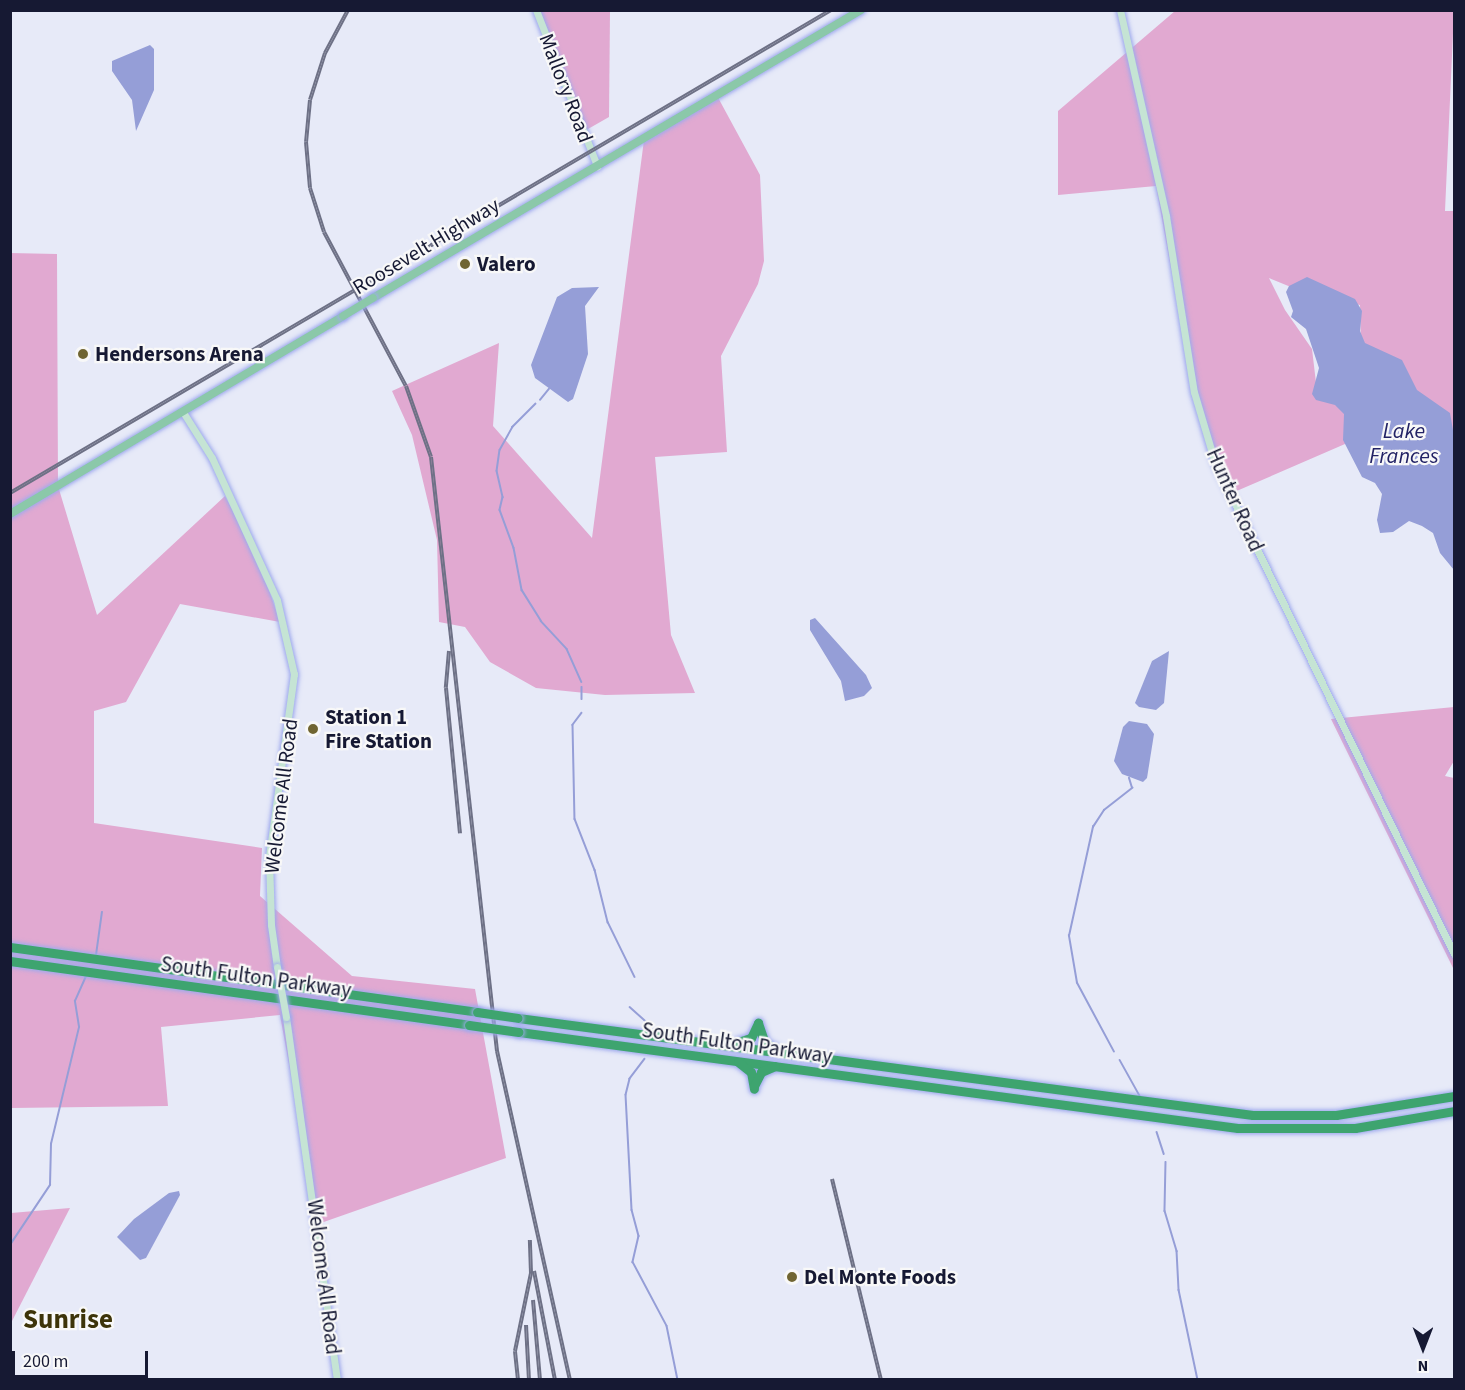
<!DOCTYPE html>
<style>
body{margin:0}
#map{position:relative;width:1465px;height:1390px;overflow:hidden;background:#e7eaf8;font-family:"Source Sans 3",sans-serif}
div>[style]{position:absolute}
.forest>*{inset:0;background:#e1a9d1}
.water>*{inset:0;background:#959ed7}
.stream>*{height:1.5px;margin:-0.75px;padding:0 0.75px;transform-origin:0.75px;border-radius:0.75px;background:#959ed7}
.roads{filter:drop-shadow(0 0 2px #9ea9ed) drop-shadow(0 0 2px #9ea9ed)}
.secondary>*{height:7px;margin:-3.5px;padding:0 3.5px;transform-origin:3.5px;border-radius:3.5px;background:#c5e4d4}
.primary>*{height:8px;margin:-4px;padding:0 4px;transform-origin:4px;border-radius:4px;background:#8bc8a9}
.highway>*{height:9px;margin:-4.5px;padding:0 4.5px;transform-origin:4.5px;border-radius:4.5px;background:#3ea46f}
.rail>*{height:4px;margin-top:-2px;transform-origin:0;background:repeating-linear-gradient(90deg,#f8f8f8 0 4.5px,#6e7186 0 9px);box-sizing:border-box;border-block:2px solid #6e7186}
.bridges{filter:drop-shadow(0 0 2px #9ea9ed) drop-shadow(0 0 2px #9ea9ed)}
.secondary-bridge>*{height:7px;margin:-3.5px;padding:0 3.5px;transform-origin:3.5px;border-radius:3.5px;background:#c5e4d4}
.primary-bridge>*{height:8px;margin:-4px;padding:0 4px;transform-origin:4px;border-radius:4px;background:#8bc8a9}
.highway-bridge>*{height:9px;margin:-4.5px;padding:0 4.5px;transform-origin:4.5px;border-radius:4.5px;background:#3ea46f}
.dots>*{width:16px;height:16px;translate:-50% -50%;box-sizing:border-box;border:3px solid #f8f8f8;border-radius:50%}
span{translate:-50% -50%;white-space:nowrap;text-align:center;line-height:1.15;-webkit-text-stroke:4.5px #f8f8f8;paint-order:stroke}
.street-label{font-size:21px;color:#161933}
.poi-label{font-size:21px;color:#161933;font-weight:700}
.left{translate:0 -50%;text-align:left}
.water-label{font-size:22px;color:#222265;font-style:italic}
.district-label{font-size:27px;color:#3d3409;font-weight:700}
.frame{position:absolute;inset:0;border:12px solid #161933;pointer-events:none}
.north{position:absolute;left:1393px;top:1318px;width:60px;height:60px;-webkit-text-stroke:4px #f8f8f8;paint-order:stroke;rotate:180deg;font-size:16px;font-weight:700;line-height:24px;text-align:center;color:#161933}
.north::after{content:'';display:block;margin:auto;width:21px;height:27px;background:#161933;clip-path:polygon(50% 0,100% 100%,50% 72%,0 100%)}
.scale{position:absolute;left:12px;top:1351px;width:136px;height:27px;box-sizing:border-box;border:3px solid #161933;border-top:0;padding-left:8px;font-size:18px;line-height:21px;white-space:nowrap;color:#161933;-webkit-text-stroke:4px #f8f8f8;paint-order:stroke}
</style>
<div id="map">
<div class="forest">
<i style="clip-path:polygon(536px 11px,610px 11px,609px 117px,581px 133px)"></i>
<i style="clip-path:polygon(1175px 11px,1454px 11px,1445px 211px,1454px 211px,1454px 437px,1361px 348px,1360px 305px,1313px 296px,1269px 278px,1285px 310px,1312px 349px,1317px 391px,1348px 414px,1345px 444px,1225px 496px,1193px 390px,1156px 186px,1058px 195px,1058px 111px)"></i>
<i style="clip-path:polygon(715px 92px,760px 175px,764px 261px,758px 284px,721px 356px,727px 452px,655px 457px,671px 635px,695px 693px,605px 695px,536px 688px,490px 662px,465px 627px,439px 622px,437px 540px,412px 435px,392px 391px,499px 343px,493px 426px,592px 538px,644px 140px)"></i>
<i style="clip-path:polygon(10px 253px,57px 254px,58px 486px,97px 615px,225px 496px,258px 558px,280px 622px,180px 604px,126px 702px,94px 711px,94px 823px,262px 848px,260px 896px,352px 976px,475px 989px,506px 1158px,318px 1224px,280px 1015px,161px 1027px,168px 1106px,11px 1108px)"></i>
<i style="clip-path:polygon(1454px 707px,1454px 761px,1445px 776px,1454px 778px,1454px 970px,1331px 719px)"></i>
<i style="clip-path:polygon(70px 1208px,11px 1323px,11px 1213px)"></i>
</div>
<div class="water">
<i style="clip-path:polygon(150px 45px,154px 49px,154px 90px,136px 131px,132px 100px,112px 71px,112px 61px)"></i>
<i style="clip-path:polygon(1307px 277px,1355px 299px,1362px 311px,1360px 331px,1365px 343px,1402px 360px,1417px 390px,1450px 413px,1454px 436px,1454px 570px,1440px 553px,1433px 533px,1422px 526px,1409px 521px,1393px 532px,1380px 533px,1377px 520px,1382px 494px,1375px 483px,1362px 477px,1343px 440px,1344px 414px,1335px 405px,1316px 400px,1312px 394px,1319px 368px,1306px 329px,1291px 317px,1293px 311px,1286px 292px,1289px 286px)"></i>
<i style="clip-path:polygon(599px 287px,585px 306px,588px 354px,573px 399px,568px 402px,535px 378px,531px 365px,557px 297px,572px 288px)"></i>
<i style="clip-path:polygon(815px 618px,866px 675px,872px 688px,864px 696px,845px 701px,841px 681px,810px 630px,810px 620px)"></i>
<i style="clip-path:polygon(1169px 651px,1164px 703px,1156px 710px,1139px 707px,1135px 703px,1152px 661px)"></i>
<i style="clip-path:polygon(1129px 721px,1147px 724px,1154px 734px,1147px 778px,1143px 782px,1122px 774px,1114px 761px,1123px 727px)"></i>
<i style="clip-path:polygon(169px 1193px,179px 1191px,180px 1195px,146px 1258px,140px 1260px,117px 1237px,134px 1219px)"></i>
</div>
<div class="stream">
<i style="left:540px;top:400px;width:14px;rotate:-51deg"></i>
<i style="left:536px;top:404px;width:33px;rotate:135deg"></i>
<i style="left:513px;top:427px;width:26px;rotate:119deg"></i>
<i style="left:500px;top:450px;width:21px;rotate:98deg"></i>
<i style="left:497px;top:471px;width:27px;rotate:77deg"></i>
<i style="left:503px;top:497px;width:13px;rotate:103deg"></i>
<i style="left:500px;top:510px;width:40px;rotate:69.8deg"></i>
<i style="left:514px;top:548px;width:43px;rotate:79.2deg"></i>
<i style="left:522px;top:590px;width:36px;rotate:58deg"></i>
<i style="left:541px;top:621px;width:38px;rotate:47deg"></i>
<i style="left:567px;top:649px;width:36px;rotate:66deg"></i>
<i style="left:582px;top:687px;width:12px;rotate:90deg"></i>
<i style="left:582px;top:713px;width:15px;rotate:127deg"></i>
<i style="left:573px;top:725px;width:94px;rotate:88.8deg"></i>
<i style="left:575px;top:819px;width:55px;rotate:68.6deg"></i>
<i style="left:595px;top:870px;width:54px;rotate:76deg"></i>
<i style="left:608px;top:922px;width:61px;rotate:63.9deg"></i>
<i style="left:96px;top:955px;width:43px;rotate:-82.1deg"></i>
<i style="left:630px;top:1007px;width:28px;rotate:42deg"></i>
<i style="left:1114px;top:1052px;width:78px;rotate:-118.2deg"></i>
<i style="left:1077px;top:983px;width:48px;rotate:-99.7deg"></i>
<i style="left:1069px;top:936px;width:112px;rotate:-77.6deg"></i>
<i style="left:1093px;top:827px;width:20px;rotate:-57deg"></i>
<i style="left:1104px;top:810px;width:36px;rotate:-38deg"></i>
<i style="left:1132px;top:788px;width:10px;rotate:-107deg"></i>
<i style="left:645px;top:1059px;width:25px;rotate:127deg"></i>
<i style="left:630px;top:1079px;width:16px;rotate:104deg"></i>
<i style="left:626px;top:1095px;width:115px;rotate:87deg"></i>
<i style="left:632px;top:1210px;width:27px;rotate:75deg"></i>
<i style="left:639px;top:1236px;width:27px;rotate:103deg"></i>
<i style="left:633px;top:1262px;width:72px;rotate:62deg"></i>
<i style="left:667px;top:1326px;width:55px;rotate:78.5deg"></i>
<i style="left:1120px;top:1060px;width:41px;rotate:60.9deg"></i>
<i style="left:1157px;top:1132px;width:23px;rotate:72deg"></i>
<i style="left:1166px;top:1162px;width:49px;rotate:91.2deg"></i>
<i style="left:1165px;top:1211px;width:42px;rotate:73.3deg"></i>
<i style="left:1177px;top:1251px;width:39px;rotate:87deg"></i>
<i style="left:1179px;top:1290px;width:92px;rotate:78.1deg"></i>
<i style="left:10px;top:1245px;width:72px;rotate:-56.3deg"></i>
<i style="left:50px;top:1185px;width:41px;rotate:-88.6deg"></i>
<i style="left:51px;top:1144px;width:120px;rotate:-76.5deg"></i>
<i style="left:79px;top:1027px;width:26px;rotate:-99deg"></i>
<i style="left:75px;top:1001px;width:27px;rotate:-66deg"></i>
</div>
<div class="roads">
<div class="secondary">
<i style="left:536px;top:10px;width:168px;rotate:68.6deg"></i>
<i style="left:1120px;top:10px;width:211px;rotate:77.4deg"></i>
<i style="left:1166px;top:216px;width:178px;rotate:81deg"></i>
<i style="left:1194px;top:392px;width:74px;rotate:73.5deg"></i>
<i style="left:1215px;top:463px;width:546px;rotate:64.04deg"></i>
<i style="left:183px;top:412px;width:54px;rotate:57.8deg"></i>
<i style="left:212px;top:458px;width:156px;rotate:65.4deg"></i>
<i style="left:277px;top:600px;width:76px;rotate:77.1deg"></i>
<i style="left:294px;top:674px;width:185px;rotate:97.8deg"></i>
<i style="left:269px;top:857px;width:68px;rotate:88.3deg"></i>
<i style="left:271px;top:925px;width:42px;rotate:81.9deg"></i>
<i style="left:286px;top:1017px;width:367px;rotate:82deg"></i>
</div>
<div class="primary">
<i style="left:373px;top:298px;width:567px;rotate:-30.55deg"></i>
<i style="left:10px;top:514px;width:387px;rotate:-30.7deg"></i>
</div>
<div class="highway">
<i style="left:10px;top:947px;width:472px;rotate:7.9deg"></i>
<i style="left:10px;top:961px;width:463px;rotate:7.9deg"></i>
<i style="left:518px;top:1018px;width:741px;rotate:7.52deg"></i>
<i style="left:1253px;top:1115px;width:83px"></i>
<i style="left:1336px;top:1115px;width:120px;rotate:-9.1deg"></i>
<i style="left:758px;top:1023px;width:21px;rotate:71deg"></i>
<i style="left:765px;top:1043px;width:15px;rotate:28deg"></i>
<i style="left:519px;top:1032px;width:725px;rotate:7.61deg"></i>
<i style="left:1238px;top:1128px;width:117px"></i>
<i style="left:1355px;top:1128px;width:100px;rotate:-9.7deg"></i>
<i style="left:732px;top:1044px;width:20px;rotate:-18deg"></i>
<i style="left:751px;top:1038px;width:17px;rotate:-65deg"></i>
<i style="left:738px;top:1062px;width:16px;rotate:38deg"></i>
<i style="left:751px;top:1072px;width:17px;rotate:80deg"></i>
<i style="left:754px;top:1086px;width:16px;rotate:-63deg"></i>
<i style="left:761px;top:1072px;width:15px;rotate:-23deg"></i>
</div>
</div>
<div class="rail">
<i style="left:348px;top:10px;width:49px;rotate:118.1deg"></i>
<i style="left:325px;top:53px;width:49px;rotate:107.7deg"></i>
<i style="left:310px;top:100px;width:42px;rotate:95.4deg"></i>
<i style="left:306px;top:142px;width:46px;rotate:85deg"></i>
<i style="left:310px;top:188px;width:46px;rotate:72.3deg"></i>
<i style="left:324px;top:232px;width:174px;rotate:62deg"></i>
<i style="left:406px;top:386px;width:75px;rotate:70.6deg"></i>
<i style="left:431px;top:457px;width:598px;rotate:83.66deg"></i>
<i style="left:497px;top:1051px;width:337px;rotate:77.5deg"></i>
<i style="left:10px;top:493px;width:953px;rotate:-30.47deg"></i>
<i style="left:449px;top:651px;width:37px;rotate:95deg"></i>
<i style="left:446px;top:688px;width:146px;rotate:84.5deg"></i>
<i style="left:832px;top:1179px;width:207px;rotate:76.3deg"></i>
<i style="left:534px;top:1271px;width:111px;rotate:79.1deg"></i>
<i style="left:533px;top:1300px;width:80px;rotate:85deg"></i>
<i style="left:526px;top:1325px;width:55px;rotate:86.9deg"></i>
<i style="left:518px;top:1380px;width:29px;rotate:-96deg"></i>
<i style="left:515px;top:1351px;width:80px;rotate:-78.4deg"></i>
<i style="left:531px;top:1273px;width:33px;rotate:-92deg"></i>
</div>
<div class="bridges">
<div class="secondary-bridge">
<i style="left:277px;top:967px;width:51px;rotate:79.8deg"></i>
</div>
<div class="primary-bridge">
<i style="left:343px;top:316px;width:35px;rotate:-31deg"></i>
</div>
<div class="highway-bridge">
<i style="left:477px;top:1012px;width:41px;rotate:8.3deg"></i>
<i style="left:469px;top:1025px;width:50px;rotate:8deg"></i>
</div>
</div>
<div class="dots">
<i style="left:465px;top:264px;background:#706532"></i>
<i style="left:83px;top:354px;background:#706532"></i>
<i style="left:313px;top:729px;background:#706532"></i>
<i style="left:792px;top:1277px;background:#706532"></i>
</div>
<div class="street-label">
<span style="left:566px;top:88px;rotate:69deg">Mallory Road</span>
<span style="left:426px;top:246px;rotate:-31deg">Roosevelt Highway</span>
<span style="left:1235px;top:500px;rotate:66deg">Hunter Road</span>
<span style="left:281px;top:796px;rotate:-83deg">Welcome All Road</span>
<span style="left:256px;top:977px;rotate:8deg">South Fulton Parkway</span>
<span style="left:737px;top:1043px;rotate:8deg">South Fulton Parkway</span>
<span style="left:324px;top:1277px;rotate:83deg">Welcome All Road</span>
</div>
<div class="poi-label">
<span class="left" style="left:477px;top:264px">Valero</span>
<span class="left" style="left:95px;top:354px">Hendersons Arena</span>
<span class="left" style="left:325px;top:729px">Station 1<br>Fire Station</span>
<span class="left" style="left:804px;top:1277px">Del Monte Foods</span>
</div>
<div class="water-label">
<span style="left:1404px;top:444px">Lake<br>Frances</span>
</div>
<div class="district-label">
<span style="left:68px;top:1320px">Sunrise</span>
</div>
<div class="frame"></div>
<div class="north">N</div>
<div class="scale">200 m</div>
</div>
